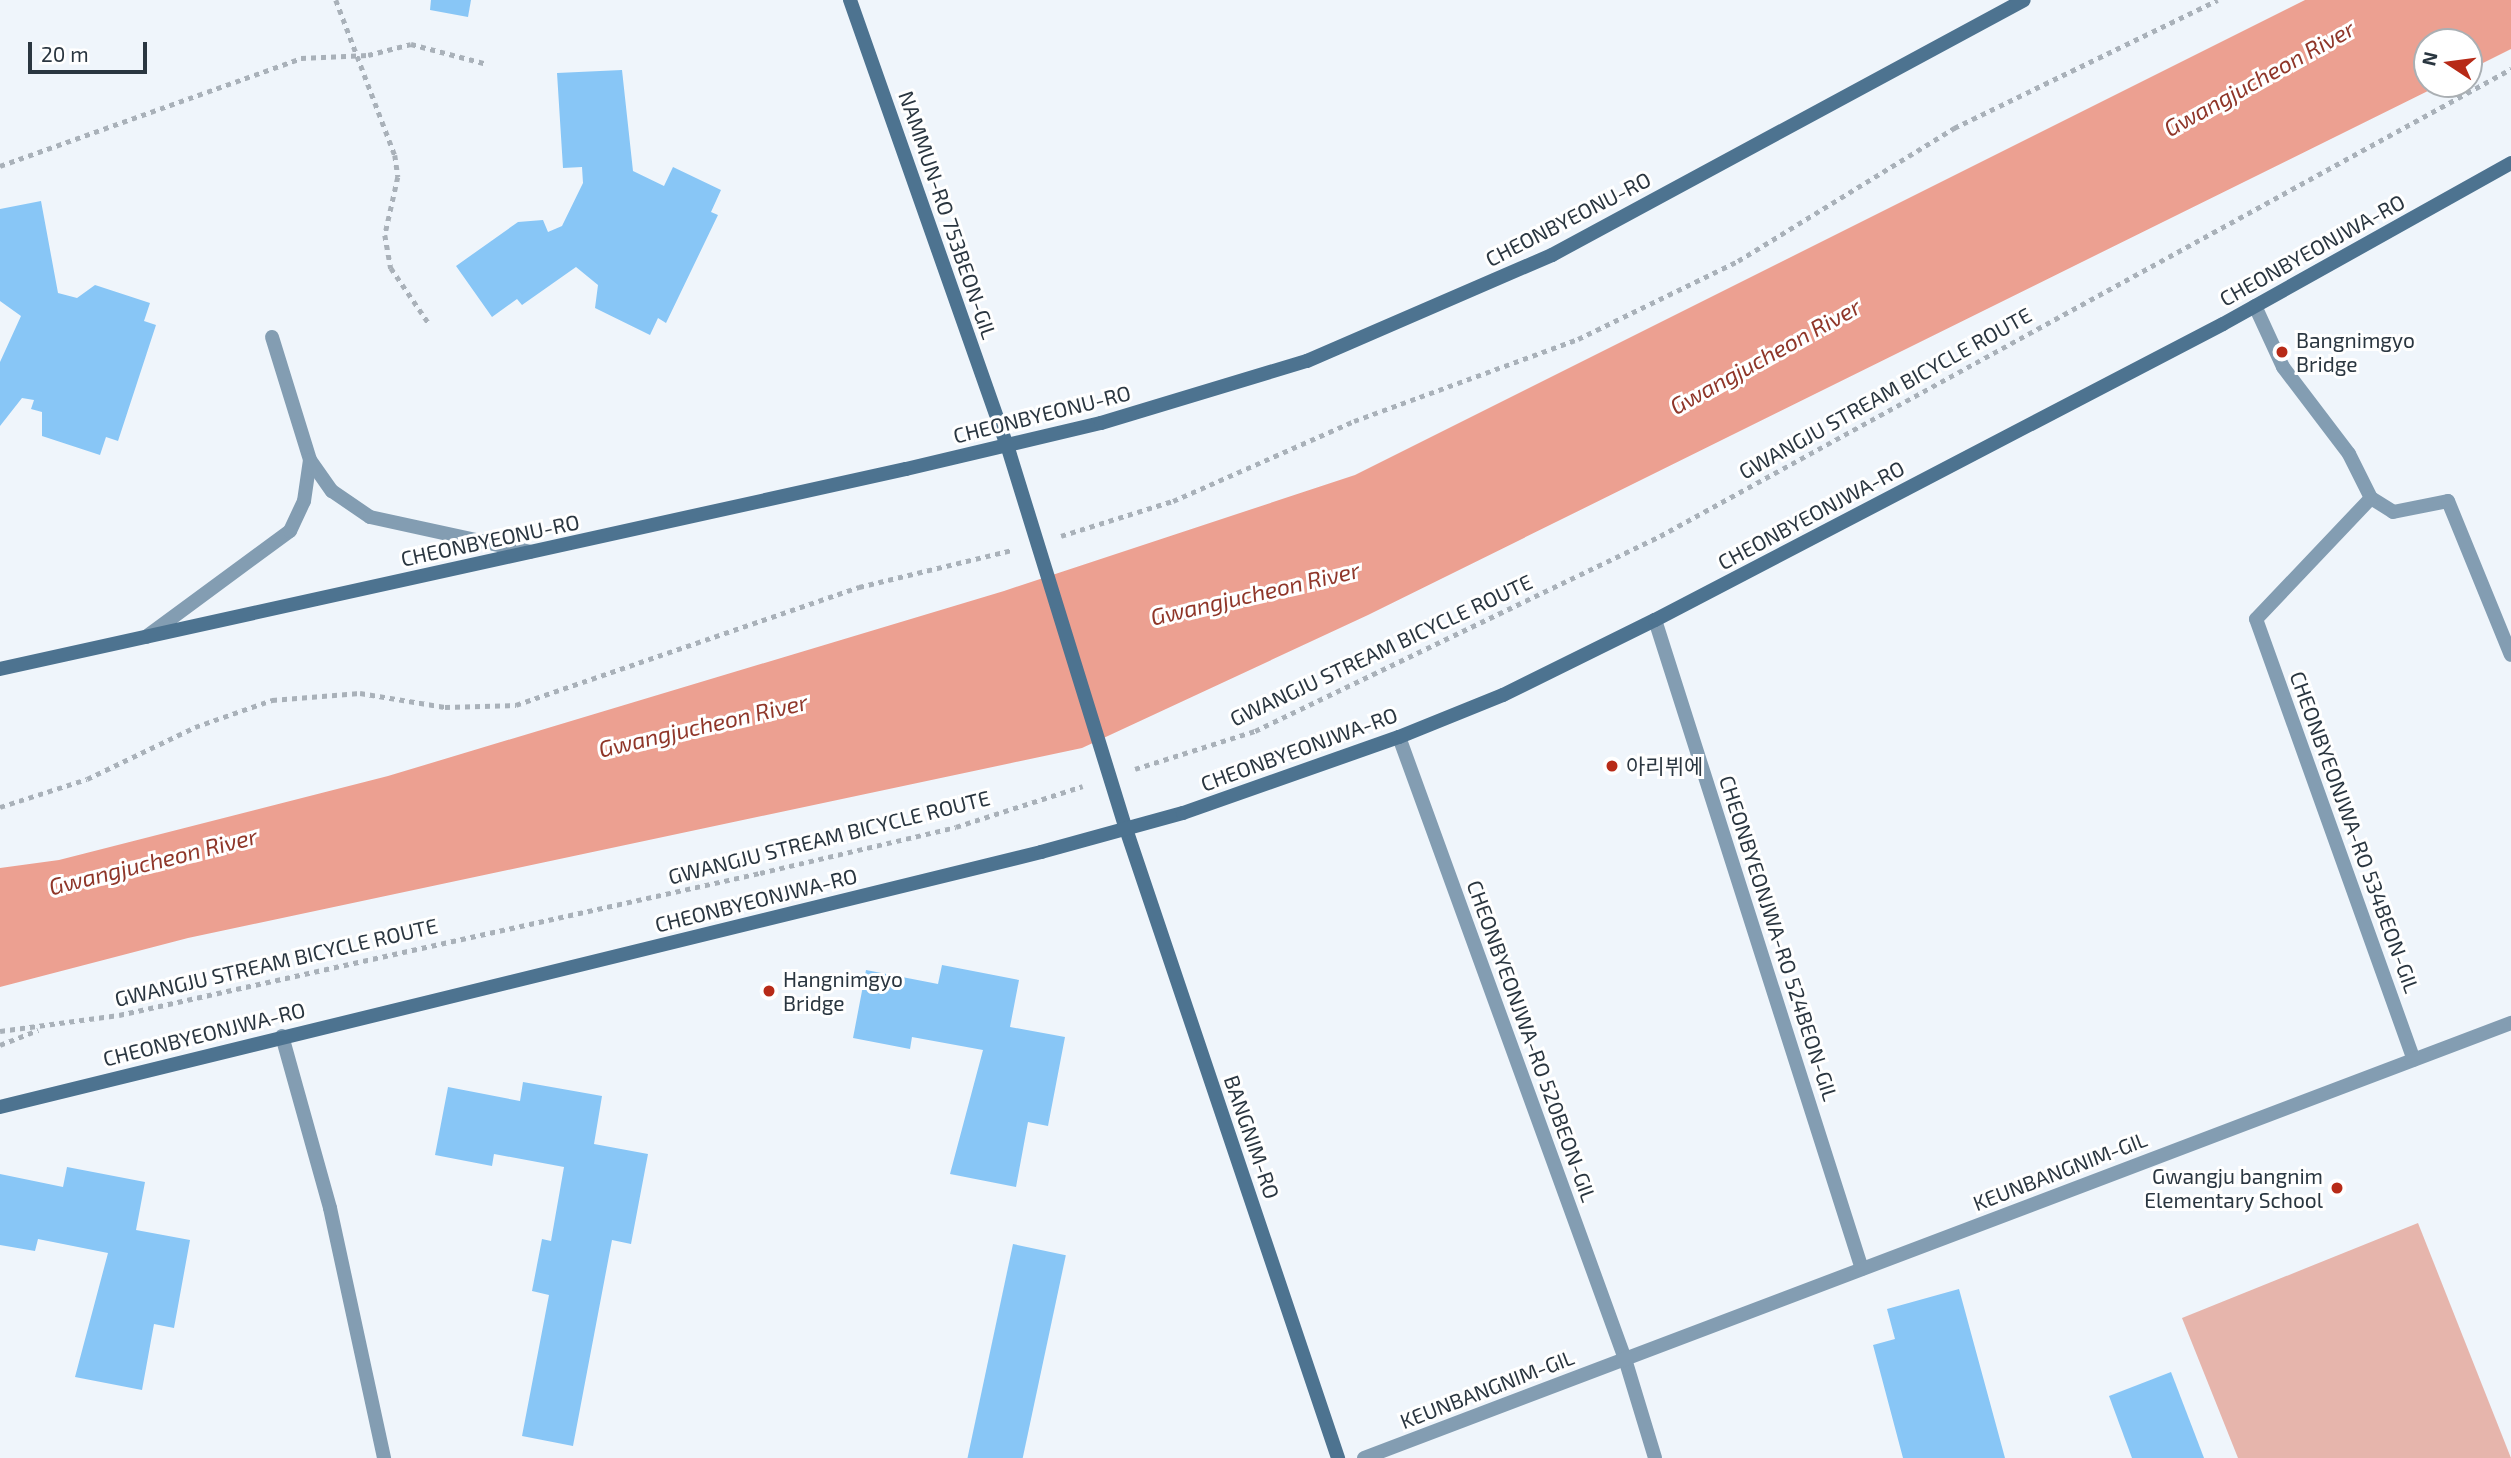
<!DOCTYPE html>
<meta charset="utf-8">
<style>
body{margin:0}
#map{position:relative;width:2511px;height:1458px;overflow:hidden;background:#eff5fb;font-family:"Exo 2","Noto Sans KR",sans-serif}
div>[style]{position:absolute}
.green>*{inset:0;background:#e6b5ac}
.water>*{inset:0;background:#eca091}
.building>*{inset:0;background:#88c6f6;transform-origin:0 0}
.path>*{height:4.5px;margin-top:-2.25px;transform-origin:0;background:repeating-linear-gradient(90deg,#a9b1b9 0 5px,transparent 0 10px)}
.lane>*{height:14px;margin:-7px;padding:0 7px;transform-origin:7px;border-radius:7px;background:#839db2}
.street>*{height:14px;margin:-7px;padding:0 7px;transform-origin:7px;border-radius:7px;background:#839db2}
.secondary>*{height:14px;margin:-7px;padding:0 7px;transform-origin:7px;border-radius:7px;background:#4d7390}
.dots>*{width:19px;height:19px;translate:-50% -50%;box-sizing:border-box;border:4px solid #fff;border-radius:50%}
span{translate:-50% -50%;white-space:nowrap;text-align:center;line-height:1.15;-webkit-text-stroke:6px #fff;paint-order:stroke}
.street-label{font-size:21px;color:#2a3640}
.poi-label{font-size:21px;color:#2a3640}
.left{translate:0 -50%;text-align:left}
.right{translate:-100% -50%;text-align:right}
.water-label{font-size:23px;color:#8f3629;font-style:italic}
.north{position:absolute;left:2413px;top:28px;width:70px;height:70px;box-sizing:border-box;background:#fff;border:2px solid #aaafb3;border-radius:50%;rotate:283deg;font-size:19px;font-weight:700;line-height:28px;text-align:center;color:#2a3640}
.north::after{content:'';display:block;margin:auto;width:24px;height:32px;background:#b72a17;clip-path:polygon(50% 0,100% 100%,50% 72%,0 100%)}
.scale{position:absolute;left:28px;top:42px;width:119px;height:32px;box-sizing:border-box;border:4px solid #2a3640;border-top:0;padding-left:9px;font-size:21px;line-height:24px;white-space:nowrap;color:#2a3640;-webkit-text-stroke:5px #fff;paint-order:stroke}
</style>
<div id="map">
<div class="green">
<i style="clip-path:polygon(2418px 1223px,2511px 1458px,2238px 1458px,2182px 1318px)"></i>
</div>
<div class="water">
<i style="clip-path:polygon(2305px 0,2511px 0,2511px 49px,2469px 70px,2469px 42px,2427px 42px,2427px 84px,2442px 84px,1368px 615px,1082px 748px,188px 938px,0 987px,0 868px,59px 860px,388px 776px,1004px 591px,1355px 475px)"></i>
</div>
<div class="building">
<i style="clip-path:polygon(431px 0,471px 0,468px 17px,430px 10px)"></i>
<i style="clip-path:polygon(622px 70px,633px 171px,664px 186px,673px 167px,721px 190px,711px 212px,718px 215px,666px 323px,658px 318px,650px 335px,595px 308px,598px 285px,576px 267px,522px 305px,517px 299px,492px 317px,456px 266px,518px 222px,543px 220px,548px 232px,562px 226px,583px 183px,582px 167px,563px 168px,557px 73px)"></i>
<i style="clip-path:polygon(41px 201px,58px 293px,77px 298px,95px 285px,150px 303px,144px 321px,156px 325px,118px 441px,106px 437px,100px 455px,42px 436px,42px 412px,31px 409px,34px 400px,22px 398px,0 426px,0 362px,21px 316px,0 301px,0 209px)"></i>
<i style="clip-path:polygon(942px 965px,1019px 980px,1010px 1027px,1065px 1037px,1048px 1126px,1028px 1122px,1016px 1187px,950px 1174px,983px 1050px,912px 1037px,910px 1049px,853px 1038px,866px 970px,938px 984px)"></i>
<i style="clip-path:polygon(523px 1082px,602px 1096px,594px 1144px,648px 1154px,631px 1244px,612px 1240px,573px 1446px,522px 1436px,549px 1295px,532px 1291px,542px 1239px,551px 1241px,564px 1167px,494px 1154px,492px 1166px,435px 1155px,448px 1087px,520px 1101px)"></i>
<i style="clip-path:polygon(67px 1167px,145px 1182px,136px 1230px,190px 1240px,174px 1328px,154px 1324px,142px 1390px,75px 1377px,108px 1253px,38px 1239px,35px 1251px,0 1245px,0 1174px,63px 1187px)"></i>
<i style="left:1013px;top:1244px;width:54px;height:219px;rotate:12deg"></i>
<i style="clip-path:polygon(1959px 1289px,2005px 1458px,1903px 1458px,1873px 1345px,1895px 1339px,1887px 1309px)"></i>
<i style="clip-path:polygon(2171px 1372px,2204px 1458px,2132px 1458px,2109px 1396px)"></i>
</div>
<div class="path">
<i style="left:336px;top:0;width:166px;rotate:69.2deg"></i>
<i style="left:395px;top:155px;width:22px;rotate:82deg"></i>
<i style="left:398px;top:177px;width:59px;rotate:102.6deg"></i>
<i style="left:385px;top:235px;width:34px;rotate:80deg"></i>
<i style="left:391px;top:268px;width:69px;rotate:55.6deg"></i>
<i style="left:0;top:166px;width:320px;rotate:-19.7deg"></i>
<i style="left:301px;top:58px;width:67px;rotate:-2.6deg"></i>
<i style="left:368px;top:55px;width:44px;rotate:-14.3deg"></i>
<i style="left:411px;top:44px;width:79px;rotate:14.7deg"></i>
<i style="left:1061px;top:536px;width:117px;rotate:-17.4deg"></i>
<i style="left:1173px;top:501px;width:198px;rotate:-23.8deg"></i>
<i style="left:1354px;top:421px;width:239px;rotate:-20.1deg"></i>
<i style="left:1578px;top:339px;width:178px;rotate:-26deg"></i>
<i style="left:1738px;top:261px;width:254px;rotate:-31.6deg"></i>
<i style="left:1954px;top:128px;width:293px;rotate:-25.9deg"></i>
<i style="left:1135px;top:769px;width:126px;rotate:-17.6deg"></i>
<i style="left:1255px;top:731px;width:449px;rotate:-25.7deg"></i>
<i style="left:1660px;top:536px;width:971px;rotate:-28.76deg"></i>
<i style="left:0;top:807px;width:91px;rotate:-17.8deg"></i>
<i style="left:87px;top:779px;width:120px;rotate:-25.7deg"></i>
<i style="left:195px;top:727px;width:82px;rotate:-19.3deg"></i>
<i style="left:272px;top:700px;width:88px;rotate:-4.5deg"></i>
<i style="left:360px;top:693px;width:86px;rotate:9.4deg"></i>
<i style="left:445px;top:707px;width:71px;rotate:-1.6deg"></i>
<i style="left:516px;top:705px;width:363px;rotate:-19deg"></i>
<i style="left:859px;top:587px;width:157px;rotate:-13.6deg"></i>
<i style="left:0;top:1031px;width:120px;rotate:-7.7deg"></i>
<i style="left:119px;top:1015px;width:657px;rotate:-12.49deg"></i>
<i style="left:760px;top:873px;width:201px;rotate:-13.2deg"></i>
<i style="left:956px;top:827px;width:133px;rotate:-17.9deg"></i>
<i style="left:0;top:1045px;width:41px;rotate:-21.5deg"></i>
</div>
<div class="lane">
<i style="left:2255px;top:306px;width:67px;rotate:65.3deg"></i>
<i style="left:2283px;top:367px;width:109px;rotate:52.8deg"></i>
<i style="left:2349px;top:454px;width:49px;rotate:63.4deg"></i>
<i style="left:2371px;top:498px;width:26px;rotate:32deg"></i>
<i style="left:2393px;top:512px;width:56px;rotate:-11.3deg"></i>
<i style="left:2448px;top:501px;width:166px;rotate:67.8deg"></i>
<i style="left:272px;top:337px;width:129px;rotate:72.8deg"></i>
<i style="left:2371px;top:498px;width:167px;rotate:133.5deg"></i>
<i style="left:2256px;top:619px;width:468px;rotate:70.3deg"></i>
<i style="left:146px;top:637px;width:179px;rotate:-36.4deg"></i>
<i style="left:290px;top:531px;width:33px;rotate:-65deg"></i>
<i style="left:304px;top:501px;width:41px;rotate:-81.7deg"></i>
<i style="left:310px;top:460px;width:38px;rotate:55deg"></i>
<i style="left:332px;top:491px;width:46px;rotate:34.4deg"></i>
<i style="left:370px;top:517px;width:164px;rotate:12.3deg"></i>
<i style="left:282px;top:1036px;width:179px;rotate:74.4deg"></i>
<i style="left:330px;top:1208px;width:256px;rotate:77.8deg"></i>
<i style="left:1625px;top:1359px;width:103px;rotate:73.1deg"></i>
</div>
<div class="street">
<i style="left:1655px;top:620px;width:681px;rotate:72.31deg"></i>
<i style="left:1399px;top:737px;width:662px;rotate:70.03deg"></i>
<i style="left:1364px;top:1458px;width:1227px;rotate:-20.77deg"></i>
</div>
<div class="secondary">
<i style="left:850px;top:0;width:472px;rotate:70.6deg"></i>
<i style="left:1007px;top:445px;width:402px;rotate:72.8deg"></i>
<i style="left:1126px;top:829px;width:664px;rotate:71.37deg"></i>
<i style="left:0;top:669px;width:928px;rotate:-12.45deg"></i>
<i style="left:906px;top:469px;width:200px;rotate:-13.3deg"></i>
<i style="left:1101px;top:423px;width:215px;rotate:-16.8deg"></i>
<i style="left:1307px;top:361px;width:267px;rotate:-23.4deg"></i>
<i style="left:1552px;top:255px;width:536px;rotate:-28.38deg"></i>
<i style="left:0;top:1107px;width:1072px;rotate:-13.76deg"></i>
<i style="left:1041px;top:852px;width:147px;rotate:-15.4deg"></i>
<i style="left:1183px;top:813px;width:229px;rotate:-19.4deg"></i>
<i style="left:1399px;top:737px;width:112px;rotate:-22deg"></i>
<i style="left:1503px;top:695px;width:169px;rotate:-26.3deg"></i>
<i style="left:1655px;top:620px;width:640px;rotate:-27.53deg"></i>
<i style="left:2223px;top:324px;width:330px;rotate:-29.2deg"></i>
</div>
<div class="dots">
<i style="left:2282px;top:352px;background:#b72a17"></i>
<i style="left:1612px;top:766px;background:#b72a17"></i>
<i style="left:769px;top:991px;background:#b72a17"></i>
<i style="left:2337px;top:1188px;background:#b72a17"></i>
</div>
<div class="street-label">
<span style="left:948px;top:215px;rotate:71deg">NAMMUN-RO 753BEON-GIL</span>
<span style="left:1568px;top:219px;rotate:-27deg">CHEONBYEONU-RO</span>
<span style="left:2312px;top:250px;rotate:-29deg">CHEONBYEONJWA-RO</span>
<span style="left:1885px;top:393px;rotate:-29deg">GWANGJU STREAM BICYCLE ROUTE</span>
<span style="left:1042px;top:414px;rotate:-14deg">CHEONBYEONU-RO</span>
<span style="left:1811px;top:515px;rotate:-28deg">CHEONBYEONJWA-RO</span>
<span style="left:490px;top:540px;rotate:-12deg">CHEONBYEONU-RO</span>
<span style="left:1381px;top:650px;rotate:-25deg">GWANGJU STREAM BICYCLE ROUTE</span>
<span style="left:1299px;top:749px;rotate:-20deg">CHEONBYEONJWA-RO</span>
<span style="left:2355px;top:832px;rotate:70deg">CHEONBYEONJWA-RO 534BEON-GIL</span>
<span style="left:829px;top:837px;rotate:-14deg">GWANGJU STREAM BICYCLE ROUTE</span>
<span style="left:756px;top:900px;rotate:-14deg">CHEONBYEONJWA-RO</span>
<span style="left:1779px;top:938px;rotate:72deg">CHEONBYEONJWA-RO 524BEON-GIL</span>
<span style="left:276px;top:962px;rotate:-13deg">GWANGJU STREAM BICYCLE ROUTE</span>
<span style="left:204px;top:1034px;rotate:-14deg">CHEONBYEONJWA-RO</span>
<span style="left:1532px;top:1041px;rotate:70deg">CHEONBYEONJWA-RO 520BEON-GIL</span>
<span style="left:1252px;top:1137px;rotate:71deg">BANGNIM-RO</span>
<span style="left:2060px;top:1171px;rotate:-21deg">KEUNBANGNIM-GIL</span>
<span style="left:1487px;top:1389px;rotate:-21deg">KEUNBANGNIM-GIL</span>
</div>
<div class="poi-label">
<span class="left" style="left:2296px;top:352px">Bangnimgyo<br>Bridge</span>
<span class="left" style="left:1626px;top:766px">아리뷔에</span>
<span class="left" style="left:783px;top:991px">Hangnimgyo<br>Bridge</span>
<span class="right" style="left:2323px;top:1188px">Gwangju bangnim<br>Elementary School</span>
</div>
<div class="water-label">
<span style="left:2259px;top:78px;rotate:-29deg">Gwangjucheon River</span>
<span style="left:1765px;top:356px;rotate:-29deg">Gwangjucheon River</span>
<span style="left:1255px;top:593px;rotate:-13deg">Gwangjucheon River</span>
<span style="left:703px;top:725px;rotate:-13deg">Gwangjucheon River</span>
<span style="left:153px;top:861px;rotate:-14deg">Gwangjucheon River</span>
</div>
<div class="north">N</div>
<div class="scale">20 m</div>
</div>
